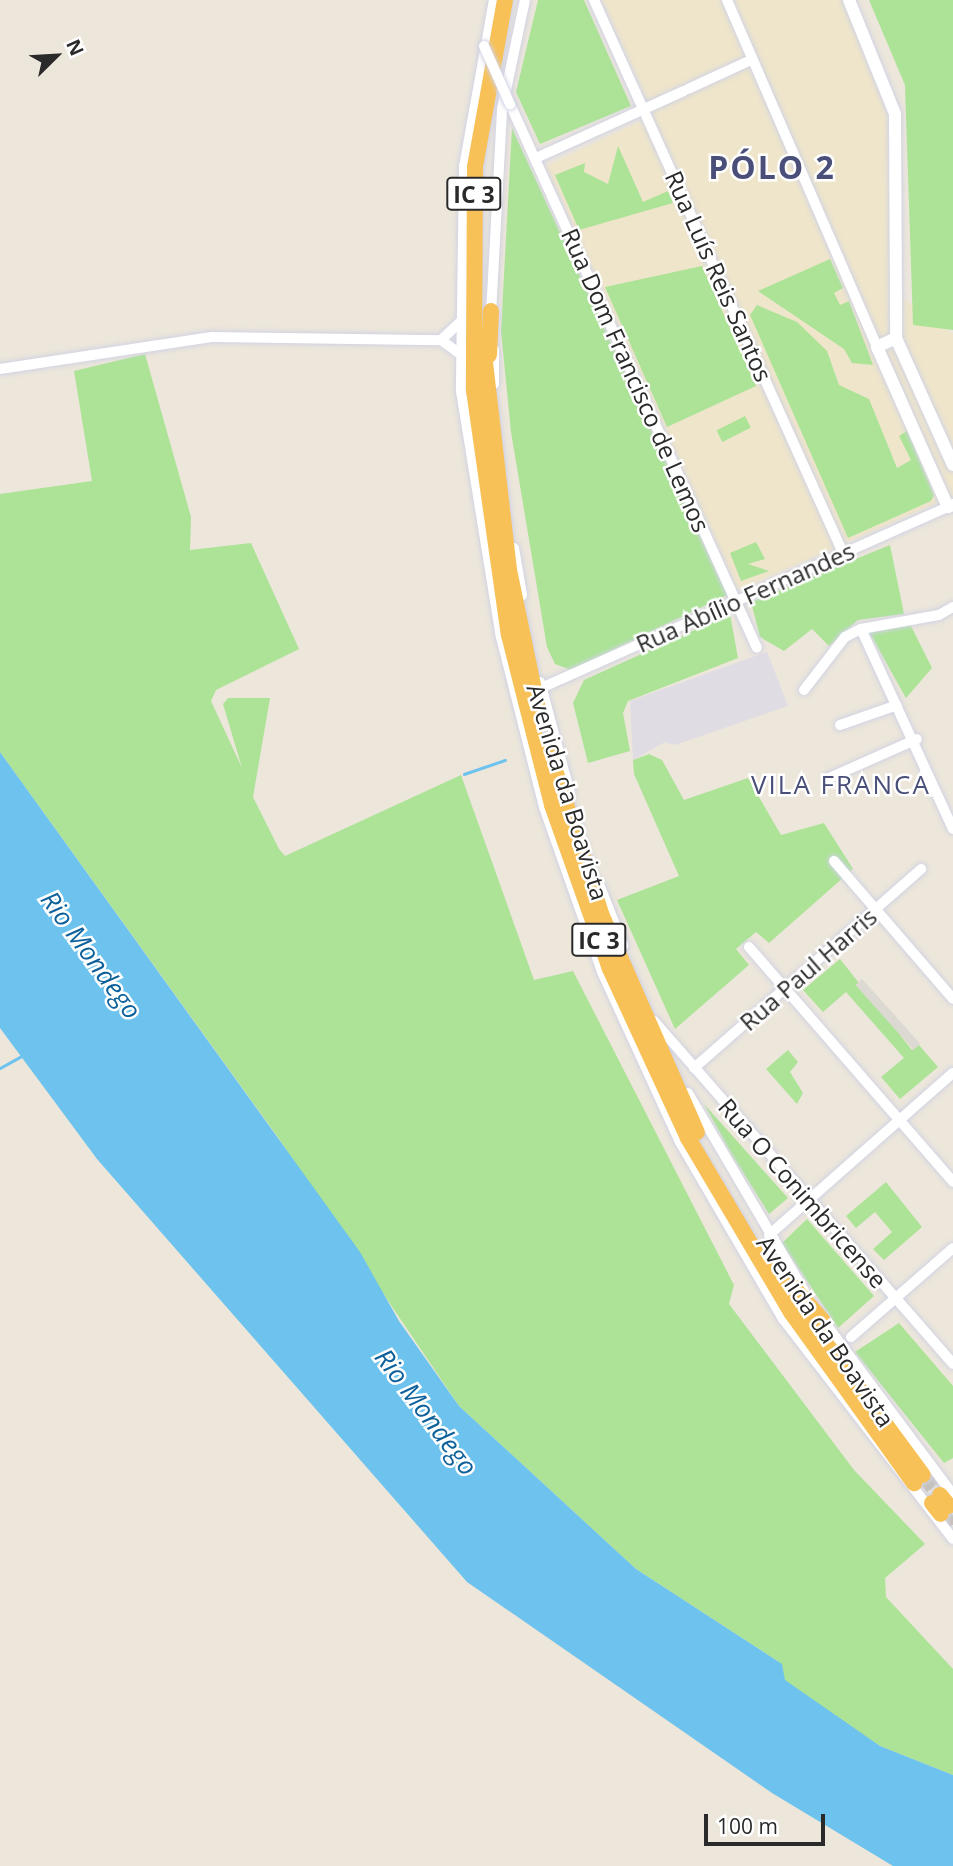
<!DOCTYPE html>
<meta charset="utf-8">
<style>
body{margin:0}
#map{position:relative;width:953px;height:1866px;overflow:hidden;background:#ece6db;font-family:"Open Sans",sans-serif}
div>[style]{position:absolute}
.industrial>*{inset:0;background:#dfdce4}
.education>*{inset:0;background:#eee5cb}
.green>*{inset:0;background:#ace397;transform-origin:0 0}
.plaza>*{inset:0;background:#dcd9d2;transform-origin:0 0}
.water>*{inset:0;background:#6ec3ee}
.stream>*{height:2.5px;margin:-1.25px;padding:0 1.25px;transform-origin:1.25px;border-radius:1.25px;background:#6ec3ee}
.trunk-tunnel>*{height:16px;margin-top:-8px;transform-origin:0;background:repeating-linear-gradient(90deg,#c5c0b8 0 16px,transparent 0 24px)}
.roads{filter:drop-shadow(0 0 2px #d1d3e3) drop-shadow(0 0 2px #d1d3e3)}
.minor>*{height:10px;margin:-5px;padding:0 5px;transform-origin:5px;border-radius:5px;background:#fff}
.tertiary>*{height:12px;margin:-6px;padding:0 6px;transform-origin:6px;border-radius:6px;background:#fff}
.trunk>*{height:16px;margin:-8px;padding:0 8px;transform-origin:8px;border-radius:8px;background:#f8c158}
.bridges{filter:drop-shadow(0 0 2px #d1d3e3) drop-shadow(0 0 2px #d1d3e3)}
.minor-bridge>*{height:10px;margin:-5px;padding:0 5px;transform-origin:5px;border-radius:5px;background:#fff}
span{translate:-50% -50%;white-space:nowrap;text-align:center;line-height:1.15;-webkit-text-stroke:5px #fff;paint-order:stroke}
.shield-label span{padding:2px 5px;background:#fff;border:2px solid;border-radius:5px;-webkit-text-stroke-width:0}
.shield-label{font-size:23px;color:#2a2a2a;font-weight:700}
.street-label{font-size:24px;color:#2a2a2a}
.neighbourhood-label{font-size:26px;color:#4a4f7a;letter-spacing:2px}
.water-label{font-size:26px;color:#0d609a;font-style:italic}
.district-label{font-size:32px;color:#4a4f7a;font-weight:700;letter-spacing:2px}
.north{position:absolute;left:21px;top:21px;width:70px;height:70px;-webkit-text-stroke:5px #fff;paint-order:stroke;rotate:66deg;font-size:19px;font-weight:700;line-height:28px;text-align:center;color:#2a2a2a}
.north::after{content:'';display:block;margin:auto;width:24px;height:32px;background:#2a2a2a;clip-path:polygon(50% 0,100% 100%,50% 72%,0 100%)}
.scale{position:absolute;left:704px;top:1814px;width:121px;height:32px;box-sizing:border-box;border:4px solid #2a2a2a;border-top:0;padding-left:9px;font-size:21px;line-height:24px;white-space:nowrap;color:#2a2a2a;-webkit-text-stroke:5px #fff;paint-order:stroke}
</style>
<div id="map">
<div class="industrial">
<i style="clip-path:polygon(767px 652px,788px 706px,675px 745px,665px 742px,633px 760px,630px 701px)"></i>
</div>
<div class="education">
<i style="clip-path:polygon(602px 0,844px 0,887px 113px,892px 291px,953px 334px,953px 496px,738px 590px,546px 166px,654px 115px)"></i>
</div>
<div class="green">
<i style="clip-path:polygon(538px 0,584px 0,631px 106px,540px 144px,516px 92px)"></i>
<i style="clip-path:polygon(869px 0,953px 0,953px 330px,913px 325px,905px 85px)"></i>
<i style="clip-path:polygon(512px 128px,727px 595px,571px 670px,555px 664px,547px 647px,511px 432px,501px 331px)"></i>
<i style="clip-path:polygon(618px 146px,643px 202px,668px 191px,673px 203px,579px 230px,555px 175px,585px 163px,584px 172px,608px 184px)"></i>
<i style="clip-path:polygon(830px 259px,843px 288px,834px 293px,840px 305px,849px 301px,873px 365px,852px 363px,844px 349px,758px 291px)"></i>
<i style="clip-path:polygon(702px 266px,756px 386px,667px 427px,605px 287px)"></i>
<i style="clip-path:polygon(757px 305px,797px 322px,827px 351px,839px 385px,869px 399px,897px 468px,911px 460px,899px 436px,907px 431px,934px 495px,931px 501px,848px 538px,750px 315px)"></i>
<i style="clip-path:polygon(145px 354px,191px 517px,190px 550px,251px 543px,299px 649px,216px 690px,211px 701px,242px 768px,223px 704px,228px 698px,270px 698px,253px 797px,279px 849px,285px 856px,461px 775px,534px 980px,573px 971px,734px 1285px,729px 1304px,854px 1470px,925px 1544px,885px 1578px,886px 1597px,953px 1669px,953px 1775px,880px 1746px,775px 1676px,779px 1662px,636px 1569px,459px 1406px,277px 1136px,0 752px,0 494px,92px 481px,74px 371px)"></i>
<i style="left:745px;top:416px;width:13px;height:32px;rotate:63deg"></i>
<i style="clip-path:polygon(756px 542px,765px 559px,748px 564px,769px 571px,741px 581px,730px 553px)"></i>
<i style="clip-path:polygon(890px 545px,904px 614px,858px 620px,829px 646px,812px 629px,784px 651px,760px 637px,751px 602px)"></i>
<i style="clip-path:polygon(730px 614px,738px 658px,628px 701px,623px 713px,630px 751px,588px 763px,573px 703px,584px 680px)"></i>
<i style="clip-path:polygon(910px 624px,932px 668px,906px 698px,869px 632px)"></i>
<i style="clip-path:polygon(649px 754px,662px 760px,684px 800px,748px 778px,781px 835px,824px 823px,853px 869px,769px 943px,756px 932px,736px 949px,749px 965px,675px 1029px,617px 900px,679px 876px,634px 774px,633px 760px)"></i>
<i style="clip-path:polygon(840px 959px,912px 1050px,919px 1045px,938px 1067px,900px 1099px,881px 1077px,904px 1058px,846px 992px,823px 1012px,803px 990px)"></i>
<i style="clip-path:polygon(788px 1050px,798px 1062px,790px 1072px,803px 1093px,797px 1104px,766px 1069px)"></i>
<i style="clip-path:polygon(704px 1104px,788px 1198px,769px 1214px,732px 1155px)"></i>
<i style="clip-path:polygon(886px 1182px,922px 1227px,884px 1260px,873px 1249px,892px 1232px,875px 1212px,856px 1228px,846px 1216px)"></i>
<i style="clip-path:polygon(807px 1219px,874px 1296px,838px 1328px,782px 1243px)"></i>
<i style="clip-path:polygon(899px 1323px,953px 1386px,953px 1458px,944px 1463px,855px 1352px)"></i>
</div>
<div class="plaza">
<i style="left:862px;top:979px;width:87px;height:9px;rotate:48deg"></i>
</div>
<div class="water">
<i style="clip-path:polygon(0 752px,360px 1252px,399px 1321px,459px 1406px,636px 1569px,782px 1664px,785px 1680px,880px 1746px,953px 1775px,953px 1866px,893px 1866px,772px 1793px,467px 1582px,97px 1159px,0 1028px)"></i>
</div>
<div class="stream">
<i style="left:464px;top:774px;width:43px;rotate:-18.9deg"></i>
<i style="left:0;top:1068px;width:25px;rotate:-29deg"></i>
</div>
<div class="trunk-tunnel">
<i style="left:923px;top:1475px;width:26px;rotate:50deg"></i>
<i style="left:941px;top:1514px;width:18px;rotate:47deg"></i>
</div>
<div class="roads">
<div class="minor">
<i style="left:494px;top:0;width:169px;rotate:100.2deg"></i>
<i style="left:464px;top:166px;width:225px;rotate:90.8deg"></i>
<i style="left:461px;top:391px;width:249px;rotate:80.8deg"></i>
<i style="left:501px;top:637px;width:175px;rotate:75.8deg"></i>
<i style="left:544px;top:807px;width:175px;rotate:70.6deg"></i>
<i style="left:602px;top:972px;width:187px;rotate:65.4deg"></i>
<i style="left:680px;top:1142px;width:205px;rotate:59.8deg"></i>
<i style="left:783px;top:1319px;width:278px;rotate:52.3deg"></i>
<i style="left:594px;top:0;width:606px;rotate:65.76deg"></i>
<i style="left:727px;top:0;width:378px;rotate:66.6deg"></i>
<i style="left:688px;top:89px;width:67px;rotate:-24.7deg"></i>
<i style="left:510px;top:104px;width:597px;rotate:65.58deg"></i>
<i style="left:536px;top:158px;width:162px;rotate:-24.4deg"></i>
<i style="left:491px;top:314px;width:205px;rotate:-86.9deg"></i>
<i style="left:502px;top:109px;width:111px;rotate:-78.1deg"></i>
<i style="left:441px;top:340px;width:25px;rotate:-43deg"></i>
<i style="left:494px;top:350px;width:34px;rotate:90deg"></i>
<i style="left:0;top:369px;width:214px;rotate:-8.6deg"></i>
<i style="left:212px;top:337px;width:229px;rotate:0.8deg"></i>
<i style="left:441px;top:340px;width:24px;rotate:36deg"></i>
<i style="left:514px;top:548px;width:48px;rotate:80.3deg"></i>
<i style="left:861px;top:629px;width:220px;rotate:65.3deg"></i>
<i style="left:540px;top:682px;width:115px;rotate:74.9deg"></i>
<i style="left:541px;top:688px;width:445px;rotate:-24deg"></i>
<i style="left:804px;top:690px;width:67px;rotate:-52.3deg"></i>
<i style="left:845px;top:637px;width:18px;rotate:-27deg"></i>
<i style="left:861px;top:629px;width:79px;rotate:-10.2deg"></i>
<i style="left:939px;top:615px;width:16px;rotate:-30deg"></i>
<i style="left:840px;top:725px;width:60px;rotate:-19.3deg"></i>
<i style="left:829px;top:778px;width:96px;rotate:-23.9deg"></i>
<i style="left:834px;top:861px;width:182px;rotate:49.2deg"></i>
<i style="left:599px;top:884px;width:66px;rotate:68.5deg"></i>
<i style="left:749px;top:947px;width:311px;rotate:49deg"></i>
<i style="left:654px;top:1021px;width:455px;rotate:48.9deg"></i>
<i style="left:694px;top:1068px;width:302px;rotate:-41.2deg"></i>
<i style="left:688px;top:1093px;width:229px;rotate:59.6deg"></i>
<i style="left:769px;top:1235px;width:245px;rotate:-41.4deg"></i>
<i style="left:822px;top:1319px;width:219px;rotate:53.3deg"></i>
<i style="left:851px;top:1337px;width:135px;rotate:-41.1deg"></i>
</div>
<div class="tertiary">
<i style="left:849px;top:0;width:123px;rotate:68deg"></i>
<i style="left:895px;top:114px;width:224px;rotate:89.7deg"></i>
<i style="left:953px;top:465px;width:139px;rotate:-114.2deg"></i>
<i style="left:896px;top:338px;width:21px;rotate:155deg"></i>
<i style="left:877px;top:347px;width:175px;rotate:66.1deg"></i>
<i style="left:948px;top:507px;width:5px;rotate:-22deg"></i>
</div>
<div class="trunk">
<i style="left:505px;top:0;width:170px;rotate:100.2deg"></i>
<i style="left:475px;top:167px;width:223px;rotate:90.3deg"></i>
<i style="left:474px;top:390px;width:247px;rotate:81.9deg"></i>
<i style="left:509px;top:635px;width:175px;rotate:75.8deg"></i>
<i style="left:552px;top:805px;width:174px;rotate:70.5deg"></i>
<i style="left:610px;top:969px;width:186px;rotate:65.2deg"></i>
<i style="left:688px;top:1138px;width:202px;rotate:59.4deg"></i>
<i style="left:791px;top:1312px;width:211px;rotate:54.3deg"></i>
<i style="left:483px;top:345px;width:226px;rotate:83.4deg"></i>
<i style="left:509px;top:570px;width:146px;rotate:78.2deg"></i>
<i style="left:489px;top:355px;width:44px;rotate:-87.4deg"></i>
<i style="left:546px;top:742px;width:183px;rotate:72.2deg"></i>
<i style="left:602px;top:916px;width:236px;rotate:66.3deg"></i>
<i style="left:772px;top:1263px;width:77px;rotate:48.7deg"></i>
<i style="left:810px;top:1322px;width:190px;rotate:53.6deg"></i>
<i style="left:940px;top:1495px;width:14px;rotate:51deg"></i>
<i style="left:932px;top:1503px;width:14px;rotate:51deg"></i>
</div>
</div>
<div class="bridges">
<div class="minor-bridge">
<i style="left:484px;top:46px;width:64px;rotate:65.9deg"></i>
</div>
</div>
<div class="shield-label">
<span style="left:474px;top:194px">IC 3</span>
<span style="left:599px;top:940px">IC 3</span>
</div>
<div class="street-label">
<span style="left:719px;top:276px;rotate:66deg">Rua Luís Reis Santos</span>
<span style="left:636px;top:380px;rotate:66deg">Rua Dom Francisco de Lemos</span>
<span style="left:745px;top:597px;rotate:-24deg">Rua Abílio Fernandes</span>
<span style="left:568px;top:792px;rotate:73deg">Avenida da Boavista</span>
<span style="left:808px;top:969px;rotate:-41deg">Rua Paul Harris</span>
<span style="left:803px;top:1193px;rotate:49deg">Rua O Conimbricense</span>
<span style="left:826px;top:1331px;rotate:56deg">Avenida da Boavista</span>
</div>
<div class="neighbourhood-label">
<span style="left:841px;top:785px">VILA FRANCA</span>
</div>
<div class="water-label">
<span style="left:91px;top:955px;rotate:54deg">Rio Mondego</span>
<span style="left:426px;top:1412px;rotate:53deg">Rio Mondego</span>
</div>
<div class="district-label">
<span style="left:772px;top:167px">PÓLO 2</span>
</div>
<div class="north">N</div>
<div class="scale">100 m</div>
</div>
